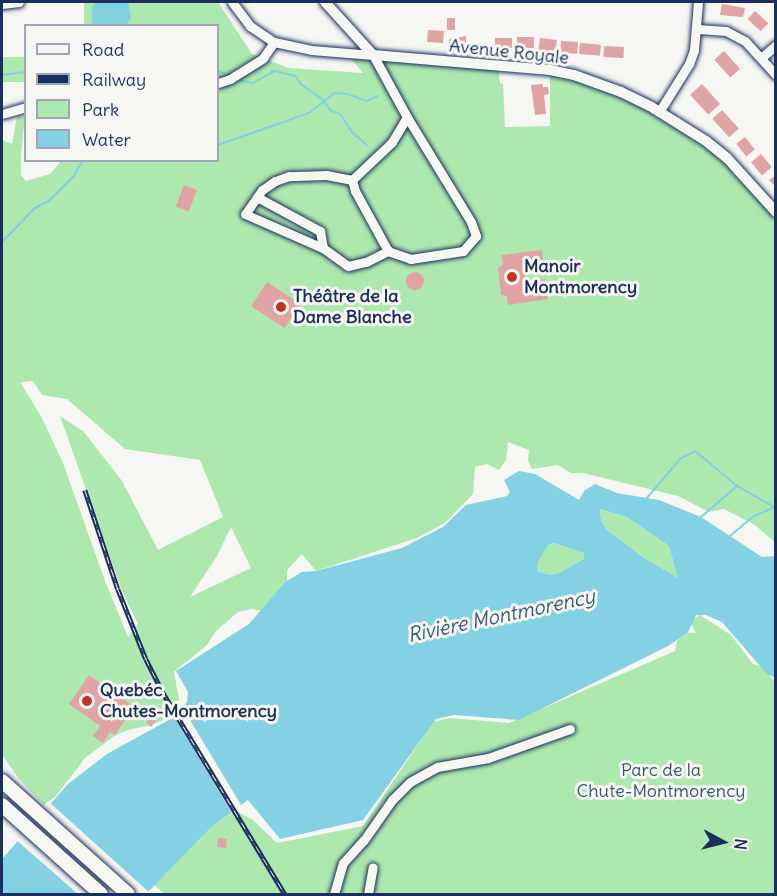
<!DOCTYPE html>
<meta charset="utf-8">
<style>
body{margin:0}
#map{position:relative;width:777px;height:896px;overflow:hidden;background:#f6f6f2;font-family:Delius,sans-serif}
div>[style]{position:absolute}
.green>*{inset:0;background:#ade9af;transform-origin:0 0}
.water>*{inset:0;background:#83d1e2}
.pier>*{inset:0;background:#f6f6f2;transform-origin:0 0}
.stream>*{height:2px;margin:-1px;padding:0 1px;transform-origin:1px;border-radius:1px;background:#83d1e2}
.building>*{inset:0;background:#dfa4a3;transform-origin:0 0}
.round{border-radius:50%}
.roads{filter:drop-shadow(0 0 2px #1b2f5e) drop-shadow(0 0 2px #1b2f5e)}
.minor>*{height:9px;margin:-4.5px;padding:0 4.5px;transform-origin:4.5px;border-radius:4.5px;background:#f6f6f2}
.major>*{height:10px;margin:-5px;padding:0 5px;transform-origin:5px;border-radius:5px;background:#f6f6f2}
.highway>*{height:14px;margin:-7px;padding:0 7px;transform-origin:7px;border-radius:7px;background:#f6f6f2}
.rail>*{height:4.5px;margin-top:-2.25px;transform-origin:0;background:repeating-linear-gradient(90deg,#f6f6f2 0 7px,#1b2f5e 0 14px);box-sizing:border-box;border-block:2px solid #1b2f5e}
.dots>*{width:16px;height:16px;translate:-50% -50%;box-sizing:border-box;border:3px solid #f6f6f2;border-radius:50%}
span{translate:-50% -50%;white-space:nowrap;text-align:center;line-height:1.15;-webkit-text-stroke:6px #f6f6f2;paint-order:stroke}
.street-label{font-size:18px;color:#1b2f5e}
.poi-label{font-size:18px;color:#1b2f5e;font-weight:700}
.left{translate:0 -50%;text-align:left}
.park-label{font-size:18px;color:#38546e}
.water-label{font-size:20px;color:#35587f;font-style:italic}
.frame{position:absolute;inset:0;border:3px solid #1b2f5e;pointer-events:none}
.legend{position:absolute;left:24px;top:24px;width:195px;height:138px;box-sizing:border-box;background:#f6f6f2;border:2px solid #9ea6b7;margin:0;padding:8px 10px;list-style:none;font-size:18px;color:#1b2f5e}
.legend li{display:flex;align-items:center;gap:12px;height:30px}
.legend b{width:30px;border:2px solid #9ea6b7}
.north{position:absolute;left:693px;top:812px;width:60px;height:60px;-webkit-text-stroke:4px #f6f6f2;paint-order:stroke;rotate:97deg;font-size:16px;font-weight:700;line-height:24px;text-align:center;color:#1b2f5e}
.north::after{content:'';display:block;margin:auto;width:21px;height:27px;background:#1b2f5e;clip-path:polygon(50% 0,100% 100%,50% 72%,0 100%)}
</style>
<div id="map">
<div class="green">
<i style="clip-path:polygon(evenodd,84px 2px,218px 2px,252px 54px,289px 68px,363px 73px,346px 53px,498px 65px,500px 83px,503px 84px,505px 127px,550px 126px,550px 70px,598px 83px,706px 141px,775px 212px,775px 542px,755px 525px,724px 509px,709px 512px,678px 496px,583px 473px,571px 473px,558px 465px,532px 469px,528px 461px,529px 450px,508px 442px,506px 460px,499px 470px,487px 464px,475px 467px,473px 494px,445px 523px,417px 538px,316px 571px,302px 554px,287px 570px,287px 590px,266px 611px,251px 609px,238px 612px,216px 631px,207px 645px,174px 672px,179px 699px,172px 717px,147px 726px,128px 730px,114px 736px,85px 758px,55px 797px,44px 805px,19px 779px,2px 754px,2px 140px,12px 144px,17px 117px,25px 116px,21px 155px,21px 175px,26px 181px,50px 174px,61px 161px,218px 160px,218px 26px,84px 25px,84px 2px,33px 381px,42px 395px,67px 399px,125px 449px,200px 460px,223px 517px,158px 550px,122px 481px,84px 432px,60px 416px,122px 591px,138px 624px,128px 637px,105px 581px,63px 463px,42px 418px,20px 382px,33px 381px,84px 2px,231px 527px,251px 568px,190px 597px,217px 556px,231px 527px)"></i>
<i style="left:2px;top:57px;width:23px;height:25px"></i>
<i style="clip-path:polygon(600px 509px,627px 517px,669px 546px,679px 579px,644px 558px,607px 530px,601px 520px)"></i>
<i style="clip-path:polygon(554px 543px,585px 553px,584px 559px,559px 573px,550px 575px,537px 571px,538px 562px,548px 545px)"></i>
<i style="clip-path:polygon(700px 615px,731px 635px,753px 664px,761px 666px,775px 682px,775px 894px,165px 894px,151px 882px,225px 805px,253px 820px,277px 843px,363px 826px,433px 722px,449px 718px,509px 723px,675px 651px,679px 632px,696px 633px,690px 621px)"></i>
</div>
<div class="water">
<i style="clip-path:polygon(95px 2px,128px 2px,131px 18px,127px 25px,92px 25px,92px 7px)"></i>
<i style="clip-path:polygon(evenodd,519px 471px,535px 474px,579px 500px,584px 491px,595px 484px,617px 493px,659px 500px,701px 517px,762px 557px,775px 556px,775px 678px,767px 674px,722px 622px,706px 615px,696px 615px,688px 632px,668px 646px,519px 720px,454px 715px,436px 719px,363px 820px,280px 839px,248px 800px,213px 825px,146px 894px,2px 894px,2px 859px,68px 784px,107px 754px,176px 716px,187px 702px,188px 692px,176px 671px,249px 624px,285px 582px,302px 572px,316px 571px,402px 548px,443px 527px,466px 505px,507px 496px,510px 492px,504px 480px,519px 471px,600px 509px,627px 517px,669px 546px,678px 578px,644px 558px,607px 530px,601px 520px,600px 509px,519px 471px,554px 543px,584px 553px,584px 559px,559px 573px,550px 575px,537px 571px,538px 562px,548px 545px,554px 543px)"></i>
</div>
<div class="pier">
<i style="left:181px;top:705px;width:119px;height:12px;rotate:59deg"></i>
<i style="clip-path:polygon(48px 801px,151px 894px,78px 894px,15px 839px)"></i>
</div>
<div class="stream">
<i style="left:218px;top:71px;width:9px;rotate:21deg"></i>
<i style="left:275px;top:71px;width:21px;rotate:14deg"></i>
<i style="left:295px;top:76px;width:10px;rotate:53deg"></i>
<i style="left:301px;top:84px;width:27px;rotate:36deg"></i>
<i style="left:323px;top:100px;width:14px;rotate:54deg"></i>
<i style="left:331px;top:111px;width:9px;rotate:18deg"></i>
<i style="left:340px;top:114px;width:22px;rotate:56deg"></i>
<i style="left:352px;top:132px;width:20px;rotate:41deg"></i>
<i style="left:2px;top:75px;width:24px;rotate:-7deg"></i>
<i style="left:239px;top:80px;width:14px;rotate:12deg"></i>
<i style="left:253px;top:83px;width:25px;rotate:-29deg"></i>
<i style="left:275px;top:71px;width:4px;rotate:180deg"></i>
<i style="left:218px;top:145px;width:96px;rotate:-19.4deg"></i>
<i style="left:309px;top:113px;width:33px;rotate:-38deg"></i>
<i style="left:335px;top:93px;width:13px;rotate:4deg"></i>
<i style="left:348px;top:94px;width:19px;rotate:21deg"></i>
<i style="left:366px;top:101px;width:13px;rotate:-23deg"></i>
<i style="left:2px;top:242px;width:47px;rotate:-45.9deg"></i>
<i style="left:35px;top:208px;width:16px;rotate:-27deg"></i>
<i style="left:49px;top:201px;width:35px;rotate:-45deg"></i>
<i style="left:74px;top:176px;width:18px;rotate:-61deg"></i>
<i style="left:647px;top:498px;width:51px;rotate:-49.8deg"></i>
<i style="left:680px;top:459px;width:17px;rotate:-28deg"></i>
<i style="left:695px;top:451px;width:55px;rotate:39.8deg"></i>
<i style="left:701px;top:517px;width:48px;rotate:-40.7deg"></i>
<i style="left:737px;top:486px;width:43px;rotate:29.6deg"></i>
<i style="left:730px;top:536px;width:31px;rotate:-40deg"></i>
<i style="left:754px;top:516px;width:21px;rotate:-23deg"></i>
</div>
<div class="building">
<i style="clip-path:polygon(722px 4px,745px 8px,743px 17px,720px 15px)"></i>
<i style="left:755px;top:11px;width:18px;height:11px;rotate:43deg"></i>
<i style="left:447px;top:18px;width:8px;height:12px"></i>
<i style="left:428px;top:30px;width:16px;height:12px;rotate:4deg"></i>
<i style="clip-path:polygon(466px 36px,466px 48px,450px 47px,449px 39px)"></i>
<i style="left:517px;top:37px;width:17px;height:11px"></i>
<i style="left:495px;top:38px;width:17px;height:10px"></i>
<i style="left:540px;top:38px;width:17px;height:12px;rotate:7deg"></i>
<i style="left:561px;top:41px;width:17px;height:12px;rotate:3deg"></i>
<i style="left:580px;top:43px;width:21px;height:11px;rotate:5deg"></i>
<i style="left:604px;top:46px;width:20px;height:11px;rotate:3deg"></i>
<i style="left:724px;top:51px;width:24px;height:13px;rotate:48deg"></i>
<i style="clip-path:polygon(543px 84px,543px 87px,548px 87px,549px 94px,544px 95px,546px 114px,535px 115px,531px 85px)"></i>
<i style="left:702px;top:84px;width:27px;height:16px;rotate:48deg"></i>
<i style="left:722px;top:110px;width:25px;height:13px;rotate:48deg"></i>
<i style="left:745px;top:137px;width:16px;height:11px;rotate:52deg"></i>
<i style="left:761px;top:154px;width:17px;height:13px;rotate:50deg"></i>
<i style="clip-path:polygon(776px 175px,776px 187px,769px 180px)"></i>
<i style="left:184px;top:185px;width:14px;height:23px;rotate:21deg"></i>
<i style="clip-path:polygon(542px 250px,544px 272px,525px 274px,526px 282px,545px 279px,548px 299px,508px 305px,507px 296px,501px 295px,498px 268px,503px 265px,501px 255px)"></i>
<i class="round" style="left:406px;top:272px;width:18px;height:18px"></i>
<i style="left:267px;top:282px;width:40px;height:29px;rotate:33deg"></i>
<i style="clip-path:polygon(89px 675px,134px 707px,115px 735px,110px 732px,103px 743px,93px 736px,100px 726px,69px 704px)"></i>
<i style="clip-path:polygon(150px 717px,156px 721px,151px 727px,146px 723px)"></i>
<i style="left:218px;top:838px;width:9px;height:9px;rotate:6deg"></i>
</div>
<div class="roads">
<div class="minor">
<i style="left:232px;top:2px;width:30px;rotate:53deg"></i>
<i style="left:250px;top:26px;width:29px;rotate:34deg"></i>
<i style="left:274px;top:42px;width:38px;rotate:12deg"></i>
<i style="left:311px;top:50px;width:62px;rotate:4.6deg"></i>
<i style="left:373px;top:55px;width:71px;rotate:61.3deg"></i>
<i style="left:2px;top:4px;width:17px;rotate:-7deg"></i>
<i style="left:698px;top:29px;width:28px;rotate:4deg"></i>
<i style="left:726px;top:31px;width:21px;rotate:28deg"></i>
<i style="left:745px;top:41px;width:46px;rotate:47.6deg"></i>
<i style="left:761px;top:58px;width:20px;rotate:-41deg"></i>
<i style="left:218px;top:83px;width:13px;rotate:-18deg"></i>
<i style="left:230px;top:79px;width:39px;rotate:-32deg"></i>
<i style="left:263px;top:58px;width:19px;rotate:-55deg"></i>
<i style="left:659px;top:112px;width:57px;rotate:-58deg"></i>
<i style="left:689px;top:64px;width:15px;rotate:-70deg"></i>
<i style="left:694px;top:50px;width:48px;rotate:-85.2deg"></i>
<i style="left:2px;top:114px;width:25px;rotate:-16deg"></i>
<i style="left:407px;top:117px;width:123px;rotate:58.6deg"></i>
<i style="left:471px;top:222px;width:15px;rotate:70deg"></i>
<i style="left:476px;top:236px;width:20px;rotate:131deg"></i>
<i style="left:463px;top:251px;width:53px;rotate:171.3deg"></i>
<i style="left:411px;top:259px;width:24px;rotate:-161deg"></i>
<i style="left:388px;top:251px;width:68px;rotate:-118.8deg"></i>
<i style="left:355px;top:191px;width:11px;rotate:-105deg"></i>
<i style="left:352px;top:180px;width:55px;rotate:-43.5deg"></i>
<i style="left:392px;top:142px;width:29px;rotate:-59deg"></i>
<i style="left:352px;top:180px;width:26px;rotate:-169deg"></i>
<i style="left:326px;top:175px;width:37px;rotate:178deg"></i>
<i style="left:289px;top:176px;width:15px;rotate:160deg"></i>
<i style="left:275px;top:181px;width:16px;rotate:145deg"></i>
<i style="left:262px;top:190px;width:29px;rotate:125deg"></i>
<i style="left:245px;top:214px;width:85px;rotate:23.6deg"></i>
<i style="left:323px;top:248px;width:31px;rotate:36deg"></i>
<i style="left:348px;top:266px;width:18px;rotate:-13deg"></i>
<i style="left:366px;top:262px;width:25px;rotate:-27deg"></i>
<i style="left:257px;top:197px;width:72px;rotate:28.4deg"></i>
<i style="left:320px;top:231px;width:17px;rotate:80deg"></i>
<i style="left:334px;top:894px;width:32px;rotate:-74deg"></i>
<i style="left:343px;top:863px;width:31px;rotate:-48deg"></i>
<i style="left:364px;top:840px;width:49px;rotate:-55deg"></i>
<i style="left:392px;top:800px;width:25px;rotate:-45deg"></i>
<i style="left:410px;top:782px;width:31px;rotate:-29deg"></i>
<i style="left:437px;top:767px;width:52px;rotate:-10deg"></i>
<i style="left:488px;top:758px;width:87px;rotate:-19.5deg"></i>
<i style="left:368px;top:894px;width:27px;rotate:-80deg"></i>
</div>
<div class="major">
<i style="left:325px;top:2px;width:72px;rotate:47.8deg"></i>
<i style="left:373px;top:55px;width:178px;rotate:4.8deg"></i>
<i style="left:550px;top:70px;width:25px;rotate:12deg"></i>
<i style="left:574px;top:75px;width:50px;rotate:19.9deg"></i>
<i style="left:621px;top:92px;width:32px;rotate:26deg"></i>
<i style="left:650px;top:106px;width:66px;rotate:32deg"></i>
<i style="left:706px;top:141px;width:27px;rotate:39deg"></i>
<i style="left:727px;top:158px;width:73px;rotate:47.8deg"></i>
</div>
<div class="highway">
<i style="left:2px;top:781px;width:169px;rotate:41.9deg"></i>
<i style="left:2px;top:805px;width:133px;rotate:42deg"></i>
</div>
</div>
<div class="rail">
<i style="left:85px;top:490px;width:104px;rotate:71.6deg"></i>
<i style="left:118px;top:589px;width:75px;rotate:68.2deg"></i>
<i style="left:146px;top:659px;width:36px;rotate:63deg"></i>
<i style="left:162px;top:691px;width:237px;rotate:58.8deg"></i>
</div>
<div class="dots">
<i style="left:512px;top:277px;background:#c8321e"></i>
<i style="left:281px;top:307px;background:#c8321e"></i>
<i style="left:87px;top:701px;background:#c8321e"></i>
</div>
<div class="street-label">
<span style="left:509px;top:52px;rotate:6deg">Avenue Royale</span>
</div>
<div class="poi-label">
<span class="left" style="left:524px;top:277px">Manoir<br>Montmorency</span>
<span class="left" style="left:293px;top:307px">Théâtre de la<br>Dame Blanche</span>
<span class="left" style="left:100px;top:701px">Quebéc<br>Chutes-Montmorency</span>
</div>
<div class="park-label">
<span style="left:661px;top:781px">Parc de la<br>Chute-Montmorency</span>
</div>
<div class="water-label">
<span style="left:501px;top:615px;rotate:-12deg">Rivière Montmorency</span>
</div>
<div class="frame"></div>
<ul class="legend">
<li><b style="height:8px;background:#f6f6f2"></b>Road</li>
<li><b style="height:8px;background:#1b2f5e"></b>Railway</li>
<li><b style="height:16px;background:#ade9af"></b>Park</li>
<li><b style="height:16px;background:#83d1e2"></b>Water</li>
</ul>
<div class="north">N</div>
</div>
